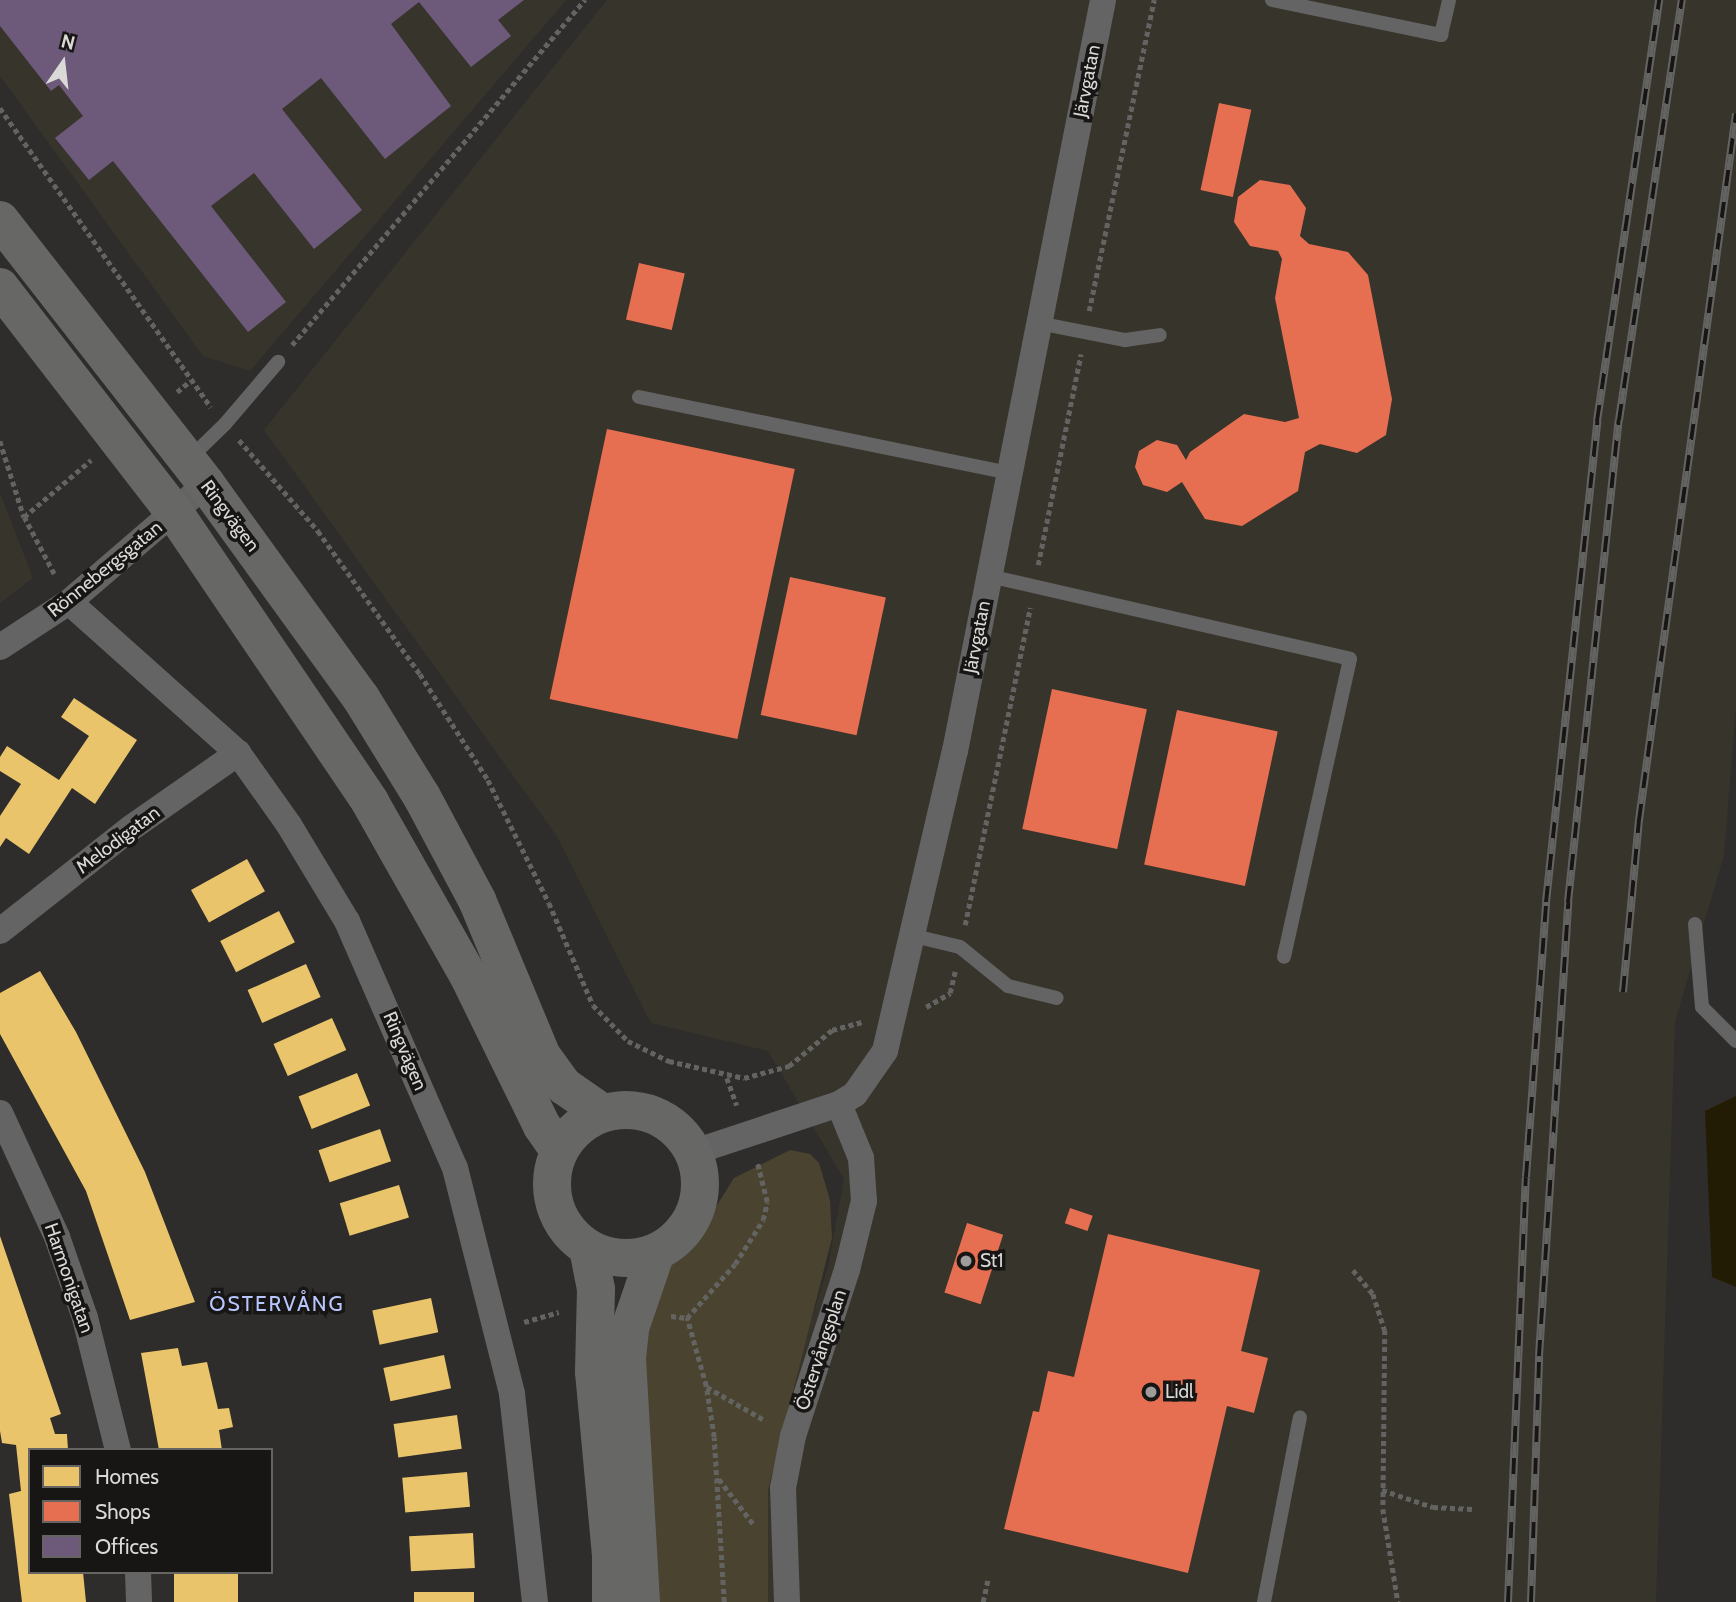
<!DOCTYPE html>
<meta charset="utf-8">
<style>
body{margin:0}
#map{position:relative;width:1736px;height:1602px;overflow:hidden;background:#2e2d2b;font-family:Cabin,sans-serif}
div>[style]{position:absolute}
.built>*{inset:0;background:#37342b}
.green>*{inset:0;background:#494330}
.water>*{inset:0;background:#221c05}
.homes>*{inset:0;background:#e9c46a;transform-origin:0 0}
.shops>*{inset:0;background:#e76f51;transform-origin:0 0}
.offices>*{inset:0;background:#6d597a}
.path>*{height:4.5px;margin-top:-2.25px;transform-origin:0;background:repeating-linear-gradient(90deg,#636361 0 5px,transparent 0 8.5px)}
.service>*{height:14px;margin:-7px;padding:0 7px;transform-origin:7px;border-radius:7px;background:#646464}
.minor>*{height:26px;margin:-13px;padding:0 13px;transform-origin:13px;border-radius:13px;background:#646464}
.secondary>*{height:38px;margin:-19px;padding:0 19px;transform-origin:19px;border-radius:19px;background:#676766}
.secondary>.ring{margin:-19px;padding:0;box-sizing:content-box;background:none;border:38px solid #676766;border-radius:50%}
.rail>*{height:8px;margin-top:-4px;transform-origin:0;background:repeating-linear-gradient(90deg,#171614 0 16px,#636361 0 32px);box-sizing:border-box;border-block:2px solid #636361}
.dots>*{width:19px;height:19px;translate:-50% -50%;box-sizing:border-box;border:4px solid #171614;border-radius:50%}
span{translate:-50% -50%;white-space:nowrap;text-align:center;line-height:1.15;-webkit-text-stroke:7px #171614;paint-order:stroke}
.street-label{font-size:19px;color:#dad9d7}
.poi-label{font-size:19px;color:#dad9d7}
.left{translate:0 -50%;text-align:left}
.neighbourhood-label{font-size:21px;color:#b9c6fe;letter-spacing:2px}
.legend{position:absolute;left:28px;top:1448px;width:245px;height:126px;box-sizing:border-box;background:#171614;border:2px solid #656462;margin:0;padding:9px 12px;list-style:none;font-size:21px;color:#dad9d7}
.legend li{display:flex;align-items:center;gap:14px;height:35px}
.legend b{width:35px;border:2px solid #656462}
.north{position:absolute;left:28px;top:28px;width:70px;height:70px;-webkit-text-stroke:5px #171614;paint-order:stroke;rotate:14deg;font-size:19px;font-weight:700;line-height:28px;text-align:center;color:#dad9d7}
.north::after{content:'';display:block;margin:auto;width:24px;height:32px;background:#dad9d7;clip-path:polygon(50% 0,100% 100%,50% 72%,0 100%)}
</style>
<div id="map">
<div class="built">
<i style="clip-path:polygon(0 0,566px 0,250px 371px,203px 356px,0 76px)"></i>
<i style="clip-path:polygon(607px 0,1736px 0,1736px 708px,1724px 855px,1675px 1022px,1656px 1602px,768px 1602px,768px 1490px,797px 1367px,828px 1266px,844px 1179px,768px 1051px,651px 1023px,556px 835px,264px 430px)"></i>
<i style="clip-path:polygon(0 493px,33px 578px,0 603px)"></i>
</div>
<div class="green">
<i style="clip-path:polygon(790px 1150px,810px 1154px,819px 1163px,830px 1200px,832px 1238px,768px 1490px,768px 1602px,654px 1602px,635px 1363px,660px 1275px,699px 1234px,734px 1178px)"></i>
</div>
<div class="water">
<i style="clip-path:polygon(1736px 1096px,1736px 1287px,1712px 1277px,1705px 1111px)"></i>
</div>
<div class="homes">
<i style="clip-path:polygon(74px 698px,137px 740px,95px 804px,72px 788px,29px 854px,6px 838px,0 847px,0 816px,21px 784px,0 771px,0 757px,7px 746px,59px 780px,89px 736px,61px 717px)"></i>
<i style="left:247px;top:859px;width:37px;height:64px;rotate:61deg"></i>
<i style="left:279px;top:911px;width:35px;height:66px;rotate:63deg"></i>
<i style="left:306px;top:964px;width:36px;height:64px;rotate:66deg"></i>
<i style="clip-path:polygon(40px 971px,76px 1032px,145px 1172px,195px 1302px,130px 1320px,86px 1191px,0 1034px,0 993px)"></i>
<i style="left:332px;top:1018px;width:35px;height:64px;rotate:66deg"></i>
<i style="left:357px;top:1073px;width:35px;height:63px;rotate:68deg"></i>
<i style="left:380px;top:1129px;width:34px;height:65px;rotate:71deg"></i>
<i style="left:399px;top:1185px;width:34px;height:62px;rotate:73deg"></i>
<i style="clip-path:polygon(0 1236px,61px 1414px,50px 1418px,55px 1434px,67px 1434px,68px 1450px,30px 1450px,30px 1572px,83px 1572px,86px 1602px,22px 1602px,9px 1494px,21px 1491px,16px 1445px,2px 1443px,0 1431px)"></i>
<i style="left:431px;top:1298px;width:35px;height:60px;rotate:78deg"></i>
<i style="clip-path:polygon(178px 1348px,182px 1366px,207px 1362px,218px 1409px,229px 1408px,233px 1427px,219px 1430px,222px 1450px,159px 1450px,141px 1353px)"></i>
<i style="left:444px;top:1355px;width:34px;height:62px;rotate:78deg"></i>
<i style="left:457px;top:1415px;width:34px;height:64px;rotate:82deg"></i>
<i style="left:467px;top:1472px;width:35px;height:65px;rotate:85deg"></i>
<i style="left:473px;top:1533px;width:35px;height:64px;rotate:87deg"></i>
<i style="left:174px;top:1572px;width:64px;height:30px"></i>
<i style="left:414px;top:1592px;width:60px;height:10px"></i>
</div>
<div class="shops">
<i style="left:1219px;top:103px;width:33px;height:89px;rotate:12deg"></i>
<i style="clip-path:polygon(1260px 180px,1290px 185px,1306px 208px,1300px 236px,1309px 244px,1348px 252px,1368px 275px,1392px 399px,1386px 435px,1357px 453px,1320px 444px,1305px 452px,1298px 491px,1242px 526px,1205px 519px,1182px 482px,1167px 492px,1143px 485px,1135px 467px,1139px 451px,1157px 440px,1177px 445px,1186px 460px,1190px 452px,1244px 414px,1285px 422px,1299px 418px,1275px 298px,1282px 259px,1278px 251px,1250px 246px,1234px 222px,1238px 197px)"></i>
<i style="left:639px;top:263px;width:47px;height:58px;rotate:13deg"></i>
<i style="left:607px;top:429px;width:192px;height:276px;rotate:12deg"></i>
<i style="left:790px;top:577px;width:98px;height:141px;rotate:12deg"></i>
<i style="left:1052px;top:689px;width:97px;height:143px;rotate:12deg"></i>
<i style="left:1177px;top:710px;width:103px;height:158px;rotate:12deg"></i>
<i style="left:1070px;top:1208px;width:24px;height:16px;rotate:19deg"></i>
<i style="left:967px;top:1223px;width:38px;height:73px;rotate:18deg"></i>
<i style="clip-path:polygon(1108px 1234px,1260px 1270px,1241px 1351px,1268px 1358px,1254px 1413px,1227px 1406px,1188px 1573px,1004px 1529px,1033px 1411px,1039px 1412px,1048px 1371px,1074px 1377px)"></i>
</div>
<div class="offices">
<i style="clip-path:polygon(0 0,524px 0,498px 20px,511px 36px,471px 67px,419px 2px,391px 24px,451px 106px,385px 159px,321px 78px,282px 109px,362px 210px,314px 249px,254px 173px,211px 206px,286px 302px,248px 332px,113px 161px,89px 180px,55px 138px,83px 116px,59px 85px,51px 91px,0 26px)"></i>
</div>
<div class="path">
<i style="left:0;top:108px;width:366px;rotate:54.8deg"></i>
<i style="left:1089px;top:311px;width:318px;rotate:-78.2deg"></i>
<i style="left:292px;top:345px;width:453px;rotate:-49.7deg"></i>
<i style="left:177px;top:392px;width:17px;rotate:-40deg"></i>
<i style="left:239px;top:440px;width:121px;rotate:49deg"></i>
<i style="left:318px;top:531px;width:176px;rotate:54.5deg"></i>
<i style="left:420px;top:674px;width:126px;rotate:57.3deg"></i>
<i style="left:488px;top:780px;width:137px;rotate:63.6deg"></i>
<i style="left:549px;top:903px;width:111px;rotate:66.7deg"></i>
<i style="left:593px;top:1005px;width:50px;rotate:45.8deg"></i>
<i style="left:628px;top:1041px;width:46px;rotate:26deg"></i>
<i style="left:669px;top:1061px;width:77px;rotate:12.8deg"></i>
<i style="left:744px;top:1078px;width:47px;rotate:-14.9deg"></i>
<i style="left:789px;top:1066px;width:56px;rotate:-39.9deg"></i>
<i style="left:832px;top:1030px;width:31px;rotate:-15deg"></i>
<i style="left:0;top:441px;width:80px;rotate:72.5deg"></i>
<i style="left:1038px;top:565px;width:215px;rotate:-78.5deg"></i>
<i style="left:54px;top:574px;width:64px;rotate:-117.8deg"></i>
<i style="left:24px;top:517px;width:88px;rotate:-40.4deg"></i>
<i style="left:965px;top:925px;width:324px;rotate:-78.4deg"></i>
<i style="left:926px;top:1007px;width:28px;rotate:-30deg"></i>
<i style="left:950px;top:993px;width:22px;rotate:-77deg"></i>
<i style="left:727px;top:1078px;width:29px;rotate:70deg"></i>
<i style="left:1353px;top:1270px;width:31px;rotate:50deg"></i>
<i style="left:1373px;top:1294px;width:38px;rotate:72deg"></i>
<i style="left:1385px;top:1330px;width:179px;rotate:90.6deg"></i>
<i style="left:1383px;top:1509px;width:94px;rotate:80.8deg"></i>
<i style="left:671px;top:1316px;width:16px;rotate:7deg"></i>
<i style="left:524px;top:1322px;width:36px;rotate:-16deg"></i>
<i style="left:707px;top:1387px;width:68px;rotate:30deg"></i>
<i style="left:719px;top:1479px;width:58px;rotate:52.7deg"></i>
<i style="left:1382px;top:1490px;width:54px;rotate:18.4deg"></i>
<i style="left:1433px;top:1507px;width:39px;rotate:3deg"></i>
<i style="left:724px;top:1602px;width:165px;rotate:-93.5deg"></i>
<i style="left:714px;top:1437px;width:52px;rotate:-98.9deg"></i>
<i style="left:706px;top:1386px;width:71px;rotate:-105.6deg"></i>
<i style="left:687px;top:1318px;width:72px;rotate:-48.4deg"></i>
<i style="left:735px;top:1264px;width:52px;rotate:-57.5deg"></i>
<i style="left:763px;top:1220px;width:18px;rotate:-77deg"></i>
<i style="left:767px;top:1202px;width:41px;rotate:-104deg"></i>
<i style="left:983px;top:1602px;width:24px;rotate:-78deg"></i>
</div>
<div class="service">
<i style="left:1272px;top:0;width:173px;rotate:11.7deg"></i>
<i style="left:1441px;top:35px;width:36px;rotate:-77deg"></i>
<i style="left:1038px;top:323px;width:89px;rotate:11.1deg"></i>
<i style="left:1125px;top:340px;width:35px;rotate:-8deg"></i>
<i style="left:639px;top:397px;width:378px;rotate:11.6deg"></i>
<i style="left:188px;top:460px;width:52px;rotate:-44.2deg"></i>
<i style="left:225px;top:424px;width:82px;rotate:-49.5deg"></i>
<i style="left:989px;top:576px;width:370px;rotate:12.9deg"></i>
<i style="left:1350px;top:659px;width:305px;rotate:102.5deg"></i>
<i style="left:1695px;top:924px;width:83px;rotate:85.2deg"></i>
<i style="left:1702px;top:1007px;width:48px;rotate:45deg"></i>
<i style="left:910px;top:935px;width:51px;rotate:13.5deg"></i>
<i style="left:960px;top:947px;width:62px;rotate:39.1deg"></i>
<i style="left:1008px;top:986px;width:50px;rotate:13.8deg"></i>
<i style="left:1264px;top:1602px;width:188px;rotate:-79deg"></i>
</div>
<div class="minor">
<i style="left:69px;top:602px;width:227px;rotate:41.8deg"></i>
<i style="left:238px;top:753px;width:88px;rotate:54.7deg"></i>
<i style="left:289px;top:825px;width:112px;rotate:58.9deg"></i>
<i style="left:347px;top:921px;width:270px;rotate:66.4deg"></i>
<i style="left:455px;top:1168px;width:233px;rotate:75.8deg"></i>
<i style="left:512px;top:1394px;width:209px;rotate:83.7deg"></i>
<i style="left:0;top:647px;width:82px;rotate:-33.1deg"></i>
<i style="left:69px;top:602px;width:181px;rotate:-40.7deg"></i>
<i style="left:0;top:931px;width:167px;rotate:-38.2deg"></i>
<i style="left:131px;top:828px;width:131px;rotate:-35deg"></i>
<i style="left:0;top:1113px;width:136px;rotate:65.3deg"></i>
<i style="left:57px;top:1237px;width:86px;rotate:70.9deg"></i>
<i style="left:85px;top:1318px;width:136px;rotate:76deg"></i>
<i style="left:694px;top:1152px;width:153px;rotate:-18.3deg"></i>
<i style="left:839px;top:1104px;width:19px;rotate:-32deg"></i>
<i style="left:855px;top:1094px;width:52px;rotate:-55.1deg"></i>
<i style="left:885px;top:1051px;width:308px;rotate:-76.9deg"></i>
<i style="left:955px;top:751px;width:765px;rotate:-78.85deg"></i>
<i style="left:138px;top:1572px;width:30px;rotate:88deg"></i>
<i style="left:787px;top:1602px;width:114px;rotate:-92deg"></i>
<i style="left:783px;top:1488px;width:53px;rotate:-79.1deg"></i>
<i style="left:793px;top:1436px;width:175px;rotate:-72deg"></i>
<i style="left:847px;top:1270px;width:71px;rotate:-76.2deg"></i>
<i style="left:864px;top:1201px;width:43px;rotate:-94deg"></i>
<i style="left:861px;top:1158px;width:58px;rotate:-112.2deg"></i>
</div>
<div class="secondary">
<i style="left:0;top:220px;width:335px;rotate:52deg"></i>
<i style="left:206px;top:484px;width:264px;rotate:54.1deg"></i>
<i style="left:361px;top:698px;width:116px;rotate:58.4deg"></i>
<i style="left:422px;top:797px;width:117px;rotate:61.9deg"></i>
<i style="left:477px;top:900px;width:169px;rotate:67.4deg"></i>
<i style="left:542px;top:1056px;width:37px;rotate:54deg"></i>
<i style="left:564px;top:1086px;width:47px;rotate:34.7deg"></i>
<i style="left:0;top:287px;width:284px;rotate:52.3deg"></i>
<i style="left:174px;top:512px;width:350px;rotate:55.9deg"></i>
<i style="left:370px;top:802px;width:199px;rotate:60.5deg"></i>
<i style="left:468px;top:975px;width:168px;rotate:63.9deg"></i>
<i style="left:542px;top:1126px;width:29px;rotate:55deg"></i>
<i class="ring" style="left:552px;top:1110px;width:110px;height:110px"></i>
<i style="left:588px;top:1248px;width:42px;rotate:79deg"></i>
<i style="left:596px;top:1289px;width:83px;rotate:91.4deg"></i>
<i style="left:594px;top:1372px;width:185px;rotate:84.7deg"></i>
<i style="left:611px;top:1556px;width:46px;rotate:90deg"></i>
<i style="left:641px;top:1602px;width:244px;rotate:-93.3deg"></i>
<i style="left:627px;top:1358px;width:30px;rotate:-84deg"></i>
<i style="left:630px;top:1328px;width:80px;rotate:-71.1deg"></i>
</div>
<div class="rail">
<i style="left:1623px;top:992px;width:173px;rotate:-84.7deg"></i>
<i style="left:1639px;top:820px;width:713px;rotate:-82.18deg"></i>
<i style="left:1508px;top:1602px;width:425px;rotate:-87.6deg"></i>
<i style="left:1526px;top:1177px;width:276px;rotate:-85.8deg"></i>
<i style="left:1546px;top:902px;width:484px;rotate:-83.9deg"></i>
<i style="left:1597px;top:421px;width:426px;rotate:-81.6deg"></i>
<i style="left:1531px;top:1602px;width:246px;rotate:-88.1deg"></i>
<i style="left:1539px;top:1356px;width:455px;rotate:-86.3deg"></i>
<i style="left:1568px;top:902px;width:485px;rotate:-84deg"></i>
<i style="left:1619px;top:420px;width:425px;rotate:-81.5deg"></i>
</div>
<div class="dots">
<i style="left:966px;top:1261px;background:#9e9d9b"></i>
<i style="left:1151px;top:1392px;background:#9e9d9b"></i>
</div>
<div class="street-label">
<span style="left:1087px;top:81px;rotate:-79deg">Järvgatan</span>
<span style="left:230px;top:516px;rotate:53deg">Ringvägen</span>
<span style="left:105px;top:569px;rotate:-39deg">Rönnebergsgatan</span>
<span style="left:977px;top:637px;rotate:-79deg">Järvgatan</span>
<span style="left:118px;top:840px;rotate:-37deg">Melodigatan</span>
<span style="left:405px;top:1051px;rotate:67deg">Ringvägen</span>
<span style="left:69px;top:1278px;rotate:71deg">Harmonigatan</span>
<span style="left:821px;top:1350px;rotate:-72deg">Östervångsplan</span>
</div>
<div class="poi-label">
<span class="left" style="left:980px;top:1261px">St1</span>
<span class="left" style="left:1165px;top:1392px">Lidl</span>
</div>
<div class="neighbourhood-label">
<span style="left:277px;top:1304px">ÖSTERVÅNG</span>
</div>
<ul class="legend">
<li><b style="height:19px;background:#e9c46a"></b>Homes</li>
<li><b style="height:19px;background:#e76f51"></b>Shops</li>
<li><b style="height:19px;background:#6d597a"></b>Offices</li>
</ul>
<div class="north">N</div>
</div>
